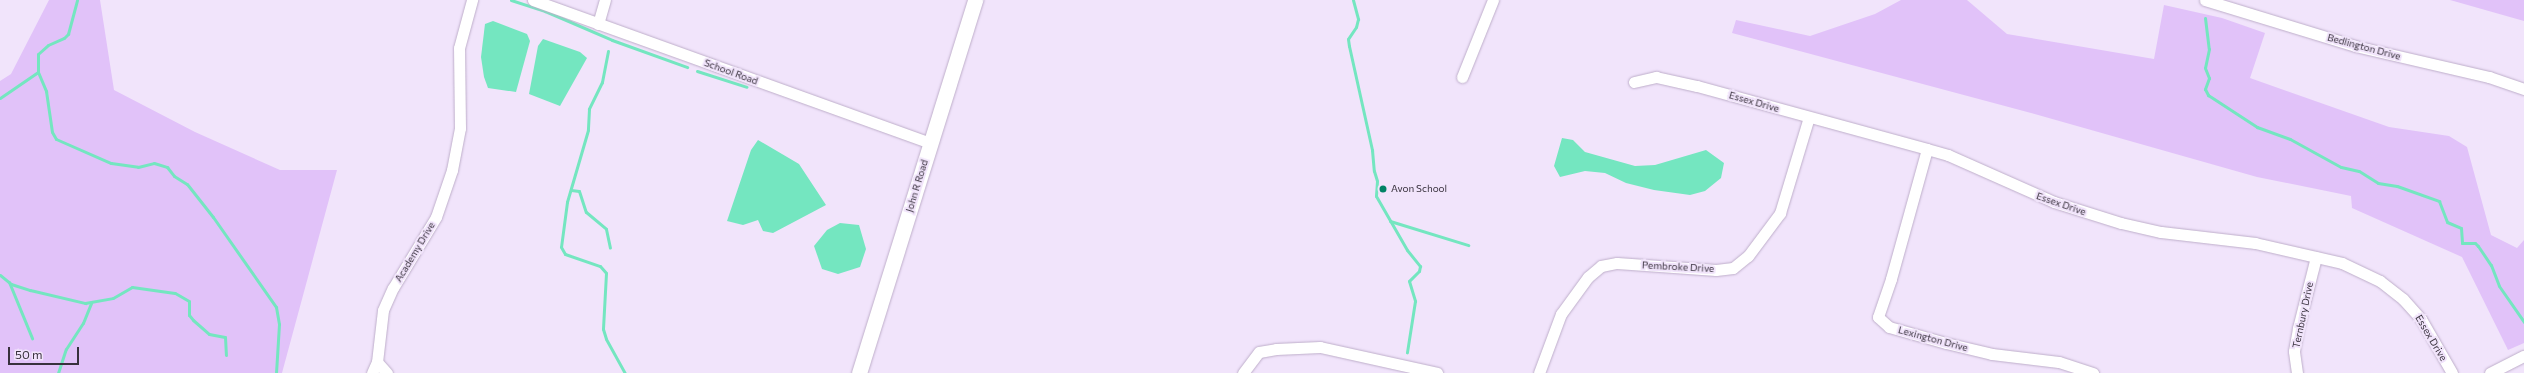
<!DOCTYPE html>
<style>
body{margin:0}
#map{position:relative;width:2524px;height:373px;overflow:hidden;background:#f1e4fb;font-family:Commissioner,sans-serif}
div>[style]{position:absolute}
.green>*{inset:0;background:#e1c2f9}
.water>*{inset:0;background:#74e6c0}
.stream>*{height:3px;margin:-1.5px;padding:0 1.5px;transform-origin:1.5px;border-radius:1.5px;background:#74e6c0}
.roads{filter:drop-shadow(0 0 1px #beaeca) drop-shadow(0 0 1px #beaeca)}
.street>*{height:11px;margin:-5.5px;padding:0 5.5px;transform-origin:5.5px;border-radius:5.5px;background:#fff}
.secondary>*{height:15px;margin:-7.5px;padding:0 7.5px;transform-origin:7.5px;border-radius:7.5px;background:#fff}
.dots>*{width:11px;height:11px;translate:-50% -50%;box-sizing:border-box;border:2px solid #f1e4fb;border-radius:50%}
span{translate:-50% -50%;white-space:nowrap;text-align:center;line-height:1.15;-webkit-text-stroke:4px #f1e4fb;paint-order:stroke}
.street-label{font-size:10px;color:#38313d}
.poi-label{font-size:10px;color:#38313d}
.left{translate:0 -50%;text-align:left}
.scale{position:absolute;left:8px;top:347px;width:71px;height:18px;box-sizing:border-box;border:2px solid #38313d;border-top:0;padding-left:5px;font-size:12px;line-height:14px;white-space:nowrap;color:#38313d;-webkit-text-stroke:3px #f1e4fb;paint-order:stroke}
</style>
<div id="map">
<div class="green">
<i style="clip-path:polygon(49px 0,100px 0,114px 90px,195px 132px,280px 170px,337px 170px,282px 373px,0 373px,0 81px,11px 74px)"></i>
<i style="clip-path:polygon(1901px 0,1967px 0,2007px 34px,2154px 59px,2164px 5px,2222px 18px,2265px 33px,2250px 78px,2389px 127px,2449px 136px,2467px 147px,2491px 235px,2517px 248px,2524px 240px,2524px 343px,2508px 350px,2462px 257px,2352px 208px,2351px 196px,2257px 177px,2031px 113px,1732px 33px,1736px 20px,1810px 36px,1875px 14px)"></i>
<i style="clip-path:polygon(2450px 0,2524px 0,2524px 21px)"></i>
</div>
<div class="water">
<i style="clip-path:polygon(493px 21px,527px 34px,530px 41px,516px 92px,488px 88px,484px 77px,481px 57px,485px 24px)"></i>
<i style="clip-path:polygon(543px 39px,580px 52px,587px 58px,560px 106px,529px 94px,538px 46px)"></i>
<i style="clip-path:polygon(1562px 138px,1573px 140px,1585px 152px,1635px 166px,1655px 165px,1706px 150px,1724px 163px,1721px 178px,1705px 191px,1690px 195px,1654px 190px,1626px 183px,1605px 173px,1585px 171px,1560px 177px,1554px 166px)"></i>
<i style="clip-path:polygon(758px 140px,799px 164px,826px 205px,773px 233px,763px 231px,758px 220px,743px 225px,727px 221px,751px 150px)"></i>
<i style="clip-path:polygon(840px 223px,859px 225px,866px 249px,860px 267px,838px 274px,822px 269px,814px 246px,827px 230px)"></i>
</div>
<div class="stream">
<i style="left:511px;top:0;width:36px;rotate:18deg"></i>
<i style="left:545px;top:11px;width:73px;rotate:23.4deg"></i>
<i style="left:612px;top:40px;width:80px;rotate:19.8deg"></i>
<i style="left:1353px;top:0;width:20px;rotate:75deg"></i>
<i style="left:1358px;top:19px;width:8px;rotate:104deg"></i>
<i style="left:1356px;top:27px;width:14px;rotate:124deg"></i>
<i style="left:1348px;top:39px;width:7px;rotate:82deg"></i>
<i style="left:1349px;top:46px;width:107px;rotate:77.5deg"></i>
<i style="left:1372px;top:150px;width:21px;rotate:85deg"></i>
<i style="left:1374px;top:171px;width:10px;rotate:73deg"></i>
<i style="left:1377px;top:181px;width:15px;rotate:94deg"></i>
<i style="left:1376px;top:196px;width:62px;rotate:60.1deg"></i>
<i style="left:1407px;top:250px;width:21px;rotate:51deg"></i>
<i style="left:1420px;top:266px;width:5px;rotate:101deg"></i>
<i style="left:1419px;top:271px;width:14px;rotate:135deg"></i>
<i style="left:1409px;top:281px;width:21px;rotate:73deg"></i>
<i style="left:1415px;top:301px;width:52px;rotate:98.9deg"></i>
<i style="left:2205px;top:18px;width:31px;rotate:83deg"></i>
<i style="left:2209px;top:49px;width:19px;rotate:102deg"></i>
<i style="left:2205px;top:68px;width:11px;rotate:68deg"></i>
<i style="left:2209px;top:78px;width:12px;rotate:110deg"></i>
<i style="left:2205px;top:89px;width:7px;rotate:63deg"></i>
<i style="left:2208px;top:95px;width:59px;rotate:33.1deg"></i>
<i style="left:2257px;top:127px;width:35px;rotate:20deg"></i>
<i style="left:2290px;top:139px;width:58px;rotate:28.8deg"></i>
<i style="left:2341px;top:167px;width:18px;rotate:13deg"></i>
<i style="left:2359px;top:171px;width:22px;rotate:32deg"></i>
<i style="left:2378px;top:183px;width:19px;rotate:9deg"></i>
<i style="left:2397px;top:186px;width:45px;rotate:19.7deg"></i>
<i style="left:2439px;top:201px;width:22px;rotate:69deg"></i>
<i style="left:2447px;top:222px;width:15px;rotate:23deg"></i>
<i style="left:2461px;top:228px;width:15px;rotate:86deg"></i>
<i style="left:2462px;top:243px;width:13px"></i>
<i style="left:2475px;top:243px;width:4px;rotate:45deg"></i>
<i style="left:2478px;top:246px;width:23px;rotate:56deg"></i>
<i style="left:2491px;top:265px;width:22px;rotate:69deg"></i>
<i style="left:2499px;top:286px;width:44px;rotate:55.2deg"></i>
<i style="left:608px;top:51px;width:32px;rotate:101deg"></i>
<i style="left:602px;top:82px;width:30px;rotate:116deg"></i>
<i style="left:589px;top:109px;width:21px;rotate:93deg"></i>
<i style="left:588px;top:130px;width:75px;rotate:106.3deg"></i>
<i style="left:567px;top:202px;width:45px;rotate:97.6deg"></i>
<i style="left:561px;top:247px;width:8px;rotate:60deg"></i>
<i style="left:565px;top:254px;width:37px;rotate:19deg"></i>
<i style="left:600px;top:266px;width:9px;rotate:49deg"></i>
<i style="left:606px;top:273px;width:56px;rotate:93.1deg"></i>
<i style="left:603px;top:329px;width:10px;rotate:73deg"></i>
<i style="left:606px;top:339px;width:39px;rotate:61deg"></i>
<i style="left:697px;top:71px;width:52px;rotate:17.7deg"></i>
<i style="left:38px;top:72px;width:21px;rotate:67deg"></i>
<i style="left:46px;top:91px;width:41px;rotate:81.7deg"></i>
<i style="left:52px;top:132px;width:8px;rotate:60deg"></i>
<i style="left:56px;top:139px;width:60px;rotate:23.6deg"></i>
<i style="left:111px;top:163px;width:27px;rotate:8deg"></i>
<i style="left:138px;top:167px;width:16px;rotate:-14deg"></i>
<i style="left:154px;top:163px;width:14px;rotate:17deg"></i>
<i style="left:167px;top:167px;width:11px;rotate:52deg"></i>
<i style="left:174px;top:176px;width:15px;rotate:32deg"></i>
<i style="left:187px;top:184px;width:42px;rotate:51.8deg"></i>
<i style="left:213px;top:217px;width:110px;rotate:55deg"></i>
<i style="left:276px;top:307px;width:17px;rotate:80deg"></i>
<i style="left:279px;top:324px;width:49px;rotate:93.5deg"></i>
<i style="left:0;top:98px;width:46px;rotate:-34.4deg"></i>
<i style="left:38px;top:72px;width:18px;rotate:-90deg"></i>
<i style="left:38px;top:54px;width:13px;rotate:-42deg"></i>
<i style="left:48px;top:45px;width:17px;rotate:-24deg"></i>
<i style="left:64px;top:38px;width:6px;rotate:-45deg"></i>
<i style="left:68px;top:34px;width:35px;rotate:-75deg"></i>
<i style="left:571px;top:190px;width:8px;rotate:7deg"></i>
<i style="left:579px;top:191px;width:22px;rotate:72deg"></i>
<i style="left:586px;top:212px;width:26px;rotate:40deg"></i>
<i style="left:606px;top:229px;width:19px;rotate:78deg"></i>
<i style="left:1390px;top:221px;width:82px;rotate:17.1deg"></i>
<i style="left:0;top:275px;width:14px;rotate:39deg"></i>
<i style="left:11px;top:284px;width:20px;rotate:18deg"></i>
<i style="left:30px;top:290px;width:57px;rotate:13.3deg"></i>
<i style="left:85px;top:303px;width:28px;rotate:-10deg"></i>
<i style="left:113px;top:298px;width:22px;rotate:-30deg"></i>
<i style="left:132px;top:287px;width:43px;rotate:7.9deg"></i>
<i style="left:175px;top:293px;width:16px;rotate:30deg"></i>
<i style="left:189px;top:301px;width:14px;rotate:90deg"></i>
<i style="left:189px;top:315px;width:6px;rotate:51deg"></i>
<i style="left:193px;top:320px;width:21px;rotate:41deg"></i>
<i style="left:209px;top:334px;width:16px;rotate:11deg"></i>
<i style="left:225px;top:337px;width:18px;rotate:87deg"></i>
<i style="left:9px;top:282px;width:61px;rotate:67.7deg"></i>
<i style="left:58px;top:373px;width:25px;rotate:-72deg"></i>
<i style="left:66px;top:349px;width:31px;rotate:-57deg"></i>
<i style="left:83px;top:323px;width:22px;rotate:-68deg"></i>
</div>
<div class="roads">
<div class="street">
<i style="left:533px;top:0;width:422px;rotate:19.8deg"></i>
<i style="left:2205px;top:0;width:157px;rotate:17deg"></i>
<i style="left:2355px;top:46px;width:138px;rotate:13deg"></i>
<i style="left:2489px;top:77px;width:37px;rotate:19deg"></i>
<i style="left:598px;top:24px;width:25px;rotate:-74deg"></i>
<i style="left:1462px;top:77px;width:83px;rotate:-68.1deg"></i>
<i style="left:1634px;top:82px;width:23px;rotate:-13deg"></i>
<i style="left:1656px;top:77px;width:42px;rotate:12.4deg"></i>
<i style="left:1697px;top:86px;width:238px;rotate:15.3deg"></i>
<i style="left:1927px;top:149px;width:22px;rotate:16deg"></i>
<i style="left:1948px;top:155px;width:116px;rotate:23.9deg"></i>
<i style="left:2054px;top:202px;width:70px;rotate:17.4deg"></i>
<i style="left:2121px;top:223px;width:41px;rotate:12.7deg"></i>
<i style="left:2161px;top:232px;width:95px;rotate:6.7deg"></i>
<i style="left:2255px;top:243px;width:89px;rotate:12.9deg"></i>
<i style="left:2342px;top:263px;width:42px;rotate:25.3deg"></i>
<i style="left:2380px;top:281px;width:29px;rotate:38deg"></i>
<i style="left:2403px;top:299px;width:27px;rotate:48deg"></i>
<i style="left:2421px;top:319px;width:62px;rotate:60.1deg"></i>
<i style="left:1927px;top:149px;width:135px;rotate:105.5deg"></i>
<i style="left:1891px;top:279px;width:40px;rotate:108.9deg"></i>
<i style="left:1878px;top:317px;width:15px;rotate:42deg"></i>
<i style="left:1889px;top:327px;width:59px;rotate:15.7deg"></i>
<i style="left:1946px;top:343px;width:47px;rotate:13.4deg"></i>
<i style="left:1992px;top:354px;width:67px;rotate:6.8deg"></i>
<i style="left:2059px;top:362px;width:36px;rotate:18deg"></i>
<i style="left:377px;top:362px;width:15px;rotate:48deg"></i>
<i style="left:372px;top:373px;width:12px;rotate:-66deg"></i>
<i style="left:377px;top:362px;width:52px;rotate:-83.4deg"></i>
<i style="left:383px;top:310px;width:24px;rotate:-66deg"></i>
<i style="left:393px;top:288px;width:83px;rotate:-58.8deg"></i>
<i style="left:436px;top:217px;width:50px;rotate:-71.2deg"></i>
<i style="left:452px;top:170px;width:43px;rotate:-79.2deg"></i>
<i style="left:460px;top:128px;width:80px;rotate:-90.7deg"></i>
<i style="left:459px;top:48px;width:50px;rotate:-74.8deg"></i>
<i style="left:1243px;top:373px;width:26px;rotate:-53deg"></i>
<i style="left:1259px;top:352px;width:17px;rotate:-10deg"></i>
<i style="left:1276px;top:349px;width:44px;rotate:-2.6deg"></i>
<i style="left:1320px;top:347px;width:120px;rotate:12.5deg"></i>
<i style="left:1539px;top:373px;width:63px;rotate:-69.6deg"></i>
<i style="left:1561px;top:314px;width:46px;rotate:-53.9deg"></i>
<i style="left:1588px;top:277px;width:17px;rotate:-40deg"></i>
<i style="left:1601px;top:266px;width:16px;rotate:-11deg"></i>
<i style="left:1617px;top:263px;width:99px;rotate:4deg"></i>
<i style="left:1716px;top:270px;width:17px;rotate:-7deg"></i>
<i style="left:1733px;top:268px;width:19px;rotate:-39deg"></i>
<i style="left:1748px;top:256px;width:54px;rotate:-53.3deg"></i>
<i style="left:1780px;top:213px;width:100px;rotate:-73.2deg"></i>
<i style="left:2297px;top:373px;width:22px;rotate:-98deg"></i>
<i style="left:2294px;top:351px;width:23px;rotate:-80deg"></i>
<i style="left:2298px;top:328px;width:73px;rotate:-75.8deg"></i>
<i style="left:2490px;top:373px;width:38px;rotate:-27deg"></i>
</div>
<div class="secondary">
<i style="left:859px;top:373px;width:391px;rotate:-72.7deg"></i>
</div>
</div>
<div class="dots">
<i style="left:1383px;top:189px;background:#018365"></i>
</div>
<div class="street-label">
<span style="left:2364px;top:47px;rotate:15deg">Bedlington Drive</span>
<span style="left:731px;top:72px;rotate:20deg">School Road</span>
<span style="left:1754px;top:102px;rotate:16deg">Essex Drive</span>
<span style="left:917px;top:186px;rotate:-73deg">John R Road</span>
<span style="left:2061px;top:204px;rotate:19deg">Essex Drive</span>
<span style="left:415px;top:252px;rotate:-59deg">Academy Drive</span>
<span style="left:1678px;top:267px;rotate:3deg">Pembroke Drive</span>
<span style="left:2303px;top:315px;rotate:-78deg">Ternbury Drive</span>
<span style="left:2431px;top:338px;rotate:59deg">Essex Drive</span>
<span style="left:1933px;top:339px;rotate:15deg">Lexington Drive</span>
</div>
<div class="poi-label">
<span class="left" style="left:1391px;top:189px">Avon School</span>
</div>
<div class="scale">50 m</div>
</div>
